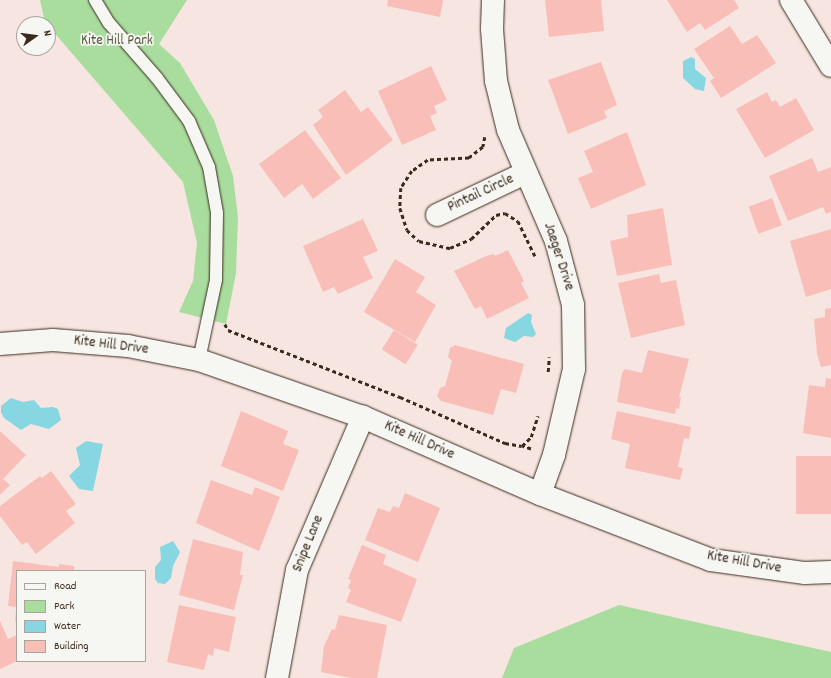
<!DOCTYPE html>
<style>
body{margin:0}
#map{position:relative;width:831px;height:678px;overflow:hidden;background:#f7e5e1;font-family:Dekko,sans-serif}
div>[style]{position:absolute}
.green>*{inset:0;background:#a9dd9e}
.water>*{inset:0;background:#87d7e3}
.building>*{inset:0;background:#fabeb8;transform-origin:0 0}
.path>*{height:2.5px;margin-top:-1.25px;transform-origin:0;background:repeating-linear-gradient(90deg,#3b2a1e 0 4px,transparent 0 7px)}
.roads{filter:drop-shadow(0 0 1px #3b2a1e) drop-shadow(0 0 1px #3b2a1e)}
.service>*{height:12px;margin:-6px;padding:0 6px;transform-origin:6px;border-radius:6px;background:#f6f6f2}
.minor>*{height:22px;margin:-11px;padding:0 11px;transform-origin:11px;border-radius:11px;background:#f6f6f2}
.tertiary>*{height:22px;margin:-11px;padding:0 11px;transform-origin:11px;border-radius:11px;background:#f6f6f2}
span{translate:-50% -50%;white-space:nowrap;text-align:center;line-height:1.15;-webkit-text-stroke:3.5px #f6f6f2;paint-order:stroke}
.park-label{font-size:15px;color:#56573e}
.street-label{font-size:15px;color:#3b2a1e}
.legend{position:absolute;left:16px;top:570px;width:130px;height:92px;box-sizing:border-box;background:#f6f6f2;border:1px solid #aba49d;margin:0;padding:5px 7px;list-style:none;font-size:12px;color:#3b2a1e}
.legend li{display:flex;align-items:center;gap:8px;height:20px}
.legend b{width:20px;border:1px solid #aba49d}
.north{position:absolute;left:16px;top:16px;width:40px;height:40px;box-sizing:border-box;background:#f6f6f2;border:1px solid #aba49d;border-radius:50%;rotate:76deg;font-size:11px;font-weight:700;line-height:16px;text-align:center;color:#3b2a1e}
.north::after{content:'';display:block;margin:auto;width:14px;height:18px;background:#3b2a1e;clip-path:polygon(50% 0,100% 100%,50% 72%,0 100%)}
</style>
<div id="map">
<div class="green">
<i style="clip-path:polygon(40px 0,187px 0,159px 44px,180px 63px,214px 120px,233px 176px,238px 217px,236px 273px,226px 324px,179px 312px,193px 281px,197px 243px,183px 182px,45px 22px)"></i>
<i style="clip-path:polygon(619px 605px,831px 652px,831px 678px,502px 678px,514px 648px)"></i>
</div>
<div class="water">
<i style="clip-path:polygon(691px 57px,695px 59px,695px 69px,706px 78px,704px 91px,695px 89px,683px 78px,683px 61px)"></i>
<i style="clip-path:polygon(528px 313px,532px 315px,531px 322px,536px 334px,533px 337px,524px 336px,515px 342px,504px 338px,506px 328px)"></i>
<i style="clip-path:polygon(11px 398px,23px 402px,34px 400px,41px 408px,53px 407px,58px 409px,61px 420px,49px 429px,31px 424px,21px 430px,4px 418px,1px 412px,1px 406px)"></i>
<i style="clip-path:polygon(86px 441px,103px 444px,93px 491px,79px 489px,69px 476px,80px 465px,76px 448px)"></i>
<i style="clip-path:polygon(173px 541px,180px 552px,173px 566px,171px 578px,165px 584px,158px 583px,155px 579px,155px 567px,161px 560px,160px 547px)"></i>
</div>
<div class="building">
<i style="clip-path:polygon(388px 0,443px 0,440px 17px,387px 6px)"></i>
<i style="clip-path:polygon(545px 0,601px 0,604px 31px,549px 37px)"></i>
<i style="clip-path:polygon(667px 0,734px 0,739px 8px,705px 30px,700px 23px,687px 32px)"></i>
<i style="clip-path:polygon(730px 26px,742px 44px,757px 35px,776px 63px,721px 98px,710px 81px,714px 78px,694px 49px)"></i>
<i style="clip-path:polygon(601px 62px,617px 105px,604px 111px,607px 118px,568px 134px,548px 80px)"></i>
<i style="clip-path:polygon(431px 66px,447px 100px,434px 106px,437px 113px,430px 116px,436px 130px,402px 145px,378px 91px)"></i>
<i style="clip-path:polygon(345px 90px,361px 112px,368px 107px,393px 140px,346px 175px,313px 125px,323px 117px,318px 110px)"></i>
<i style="clip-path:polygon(767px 92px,772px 102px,776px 100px,780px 107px,796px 98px,814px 130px,765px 158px,736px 109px)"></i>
<i style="clip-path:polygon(305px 130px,341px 178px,313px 199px,302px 184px,284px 198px,259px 164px)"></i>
<i style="clip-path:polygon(627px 132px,646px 185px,591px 209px,578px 178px,593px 172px,584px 151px)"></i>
<i style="clip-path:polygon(812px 158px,818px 172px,831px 167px,831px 212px,826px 214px,823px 207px,788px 221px,769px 176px)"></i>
<i style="left:772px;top:198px;width:29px;height:25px;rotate:70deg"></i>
<i style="clip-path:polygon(663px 208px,672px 265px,617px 276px,610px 241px,628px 237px,627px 215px)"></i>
<i style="clip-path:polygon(363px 219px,378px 251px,363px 257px,373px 278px,338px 294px,334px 287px,323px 292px,303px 246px)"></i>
<i style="clip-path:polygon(831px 229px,831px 289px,806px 297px,790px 241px)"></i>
<i style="clip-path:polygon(508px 250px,524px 281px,521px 283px,529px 298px,487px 319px,481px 306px,475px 309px,454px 271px,486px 256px,494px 254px,495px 256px)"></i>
<i style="clip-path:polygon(395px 259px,425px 277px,416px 292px,436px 305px,415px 342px,364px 312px)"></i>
<i style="clip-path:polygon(659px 274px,661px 283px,676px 280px,685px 325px,631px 338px,618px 283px)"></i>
<i style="clip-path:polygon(831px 308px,831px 365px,821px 367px,817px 354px,814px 319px,825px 317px,825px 309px)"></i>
<i style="left:394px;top:330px;width:28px;height:23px;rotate:32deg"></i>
<i style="clip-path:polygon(455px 345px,524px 364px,516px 393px,501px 389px,493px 415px,441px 401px,437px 396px,440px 388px,445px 386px,452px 361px,448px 357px,450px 348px)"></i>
<i style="clip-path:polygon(648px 350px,689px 359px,679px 397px,681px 397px,679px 409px,676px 408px,675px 414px,617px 402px,622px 373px,625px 369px,642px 373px)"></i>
<i style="clip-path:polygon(826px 378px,831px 379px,831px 438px,803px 433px,809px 385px,825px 387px)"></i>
<i style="clip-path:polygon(241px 411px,288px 431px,283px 444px,299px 450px,283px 491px,221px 466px)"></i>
<i style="clip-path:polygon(617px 411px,691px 427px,689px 439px,684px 438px,678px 467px,683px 468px,680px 480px,625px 468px,630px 444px,611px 439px)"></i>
<i style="clip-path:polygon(0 431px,26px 455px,3px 479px,10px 485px,0 495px)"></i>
<i style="left:796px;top:456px;width:35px;height:58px"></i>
<i style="clip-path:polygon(51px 471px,76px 504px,66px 511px,75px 523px,36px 554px,27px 542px,22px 545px,0 516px,0 506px,40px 476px,42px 478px)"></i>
<i style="clip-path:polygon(211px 480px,252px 495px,255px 487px,280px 497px,259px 551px,196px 523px)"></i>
<i style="clip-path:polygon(405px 493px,440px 508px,418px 562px,365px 540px,378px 508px,390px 512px,393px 506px,399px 508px)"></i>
<i style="clip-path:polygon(193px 539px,243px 552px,240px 575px,243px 575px,234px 610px,179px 595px)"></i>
<i style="clip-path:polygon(362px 545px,386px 555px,383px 564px,417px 579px,401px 622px,346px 602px,351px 590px,348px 588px,351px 580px,348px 579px)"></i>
<i style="clip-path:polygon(13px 561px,59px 567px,59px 564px,74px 566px,74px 571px,17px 571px,17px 607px,8px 606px)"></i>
<i style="clip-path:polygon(179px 605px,236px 617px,229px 652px,214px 648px,213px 656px,208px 654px,204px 670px,167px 662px)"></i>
<i style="clip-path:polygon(16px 610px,17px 610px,17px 621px,15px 621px)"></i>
<i style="clip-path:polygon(339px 615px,387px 625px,377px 678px,351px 678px,321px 672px,324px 646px,332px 629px,335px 630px)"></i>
<i style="clip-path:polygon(0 621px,8px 639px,17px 635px,17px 661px,0 669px)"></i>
</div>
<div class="path">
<i style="left:485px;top:137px;width:10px;rotate:101deg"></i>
<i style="left:483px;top:147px;width:18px;rotate:142deg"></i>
<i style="left:469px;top:158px;width:41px;rotate:177.2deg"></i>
<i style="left:428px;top:160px;width:19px;rotate:145deg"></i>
<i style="left:412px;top:171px;width:20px;rotate:123deg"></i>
<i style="left:401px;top:188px;width:20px;rotate:93deg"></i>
<i style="left:400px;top:208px;width:23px;rotate:72deg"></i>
<i style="left:407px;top:230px;width:16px;rotate:43deg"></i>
<i style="left:419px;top:241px;width:32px;rotate:13deg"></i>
<i style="left:450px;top:248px;width:23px;rotate:-23deg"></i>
<i style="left:471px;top:239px;width:35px;rotate:-44deg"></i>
<i style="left:496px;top:215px;width:9px;rotate:-13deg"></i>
<i style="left:505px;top:213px;width:15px;rotate:32deg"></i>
<i style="left:518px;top:221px;width:39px;rotate:64deg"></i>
<i style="left:225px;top:324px;width:7px;rotate:63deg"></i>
<i style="left:228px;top:330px;width:185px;rotate:21.3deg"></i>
<i style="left:400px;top:397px;width:115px;rotate:23.7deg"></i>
<i style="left:505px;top:443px;width:17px;rotate:10deg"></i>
<i style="left:548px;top:372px;width:15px;rotate:-86deg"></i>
<i style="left:531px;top:449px;width:9px;rotate:-162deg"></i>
<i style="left:522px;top:446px;width:13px;rotate:-45deg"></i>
<i style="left:531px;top:437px;width:22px;rotate:-72deg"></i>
</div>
<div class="roads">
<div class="service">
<i style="left:95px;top:0;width:27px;rotate:59deg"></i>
<i style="left:109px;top:23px;width:73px;rotate:48.9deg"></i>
<i style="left:157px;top:78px;width:54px;rotate:53.3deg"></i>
<i style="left:189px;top:121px;width:50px;rotate:66.5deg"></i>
<i style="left:209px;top:167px;width:47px;rotate:80.1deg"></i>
<i style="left:217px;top:213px;width:67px;rotate:90.9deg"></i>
<i style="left:216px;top:280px;width:82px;rotate:102deg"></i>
</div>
<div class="minor">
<i style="left:493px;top:0;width:29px;rotate:92deg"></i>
<i style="left:492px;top:29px;width:52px;rotate:85.6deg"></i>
<i style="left:496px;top:81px;width:50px;rotate:76.2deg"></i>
<i style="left:508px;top:130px;width:121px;rotate:66.6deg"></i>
<i style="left:556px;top:241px;width:66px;rotate:75.1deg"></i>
<i style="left:573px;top:305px;width:64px;rotate:89.1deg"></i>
<i style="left:574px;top:369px;width:88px;rotate:103.1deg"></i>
<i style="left:554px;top:455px;width:41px;rotate:109.7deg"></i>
<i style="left:791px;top:0;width:77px;rotate:58.8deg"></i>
<i style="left:437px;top:215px;width:98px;rotate:-25.5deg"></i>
<i style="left:277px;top:678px;width:110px;rotate:-79.5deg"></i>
<i style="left:297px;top:570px;width:167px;rotate:-66.7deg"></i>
</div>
<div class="tertiary">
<i style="left:0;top:344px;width:53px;rotate:-4.3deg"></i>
<i style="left:53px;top:340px;width:75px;rotate:4.6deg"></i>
<i style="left:128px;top:346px;width:72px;rotate:11.2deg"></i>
<i style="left:199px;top:360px;width:174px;rotate:19.2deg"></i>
<i style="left:363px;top:417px;width:193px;rotate:23.5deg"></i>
<i style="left:540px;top:494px;width:183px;rotate:21.1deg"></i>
<i style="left:711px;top:560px;width:95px;rotate:7.9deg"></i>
<i style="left:805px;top:573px;width:26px;rotate:-2deg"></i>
</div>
</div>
<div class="park-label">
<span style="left:117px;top:42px">Kite Hill Park</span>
</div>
<div class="street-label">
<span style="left:481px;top:194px;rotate:-25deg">Pintail Circle</span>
<span style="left:558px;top:257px;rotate:72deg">Jaeger Drive</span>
<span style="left:111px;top:346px;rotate:7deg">Kite Hill Drive</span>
<span style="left:419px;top:441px;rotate:24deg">Kite Hill Drive</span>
<span style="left:309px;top:544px;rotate:-68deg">Snipe Lane</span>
<span style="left:744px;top:563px;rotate:10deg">Kite Hill Drive</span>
</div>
<ul class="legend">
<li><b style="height:5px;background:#f6f6f2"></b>Road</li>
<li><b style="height:11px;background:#a9dd9e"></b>Park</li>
<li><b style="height:11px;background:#87d7e3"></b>Water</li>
<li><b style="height:11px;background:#fabeb8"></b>Building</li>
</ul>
<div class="north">N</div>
</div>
